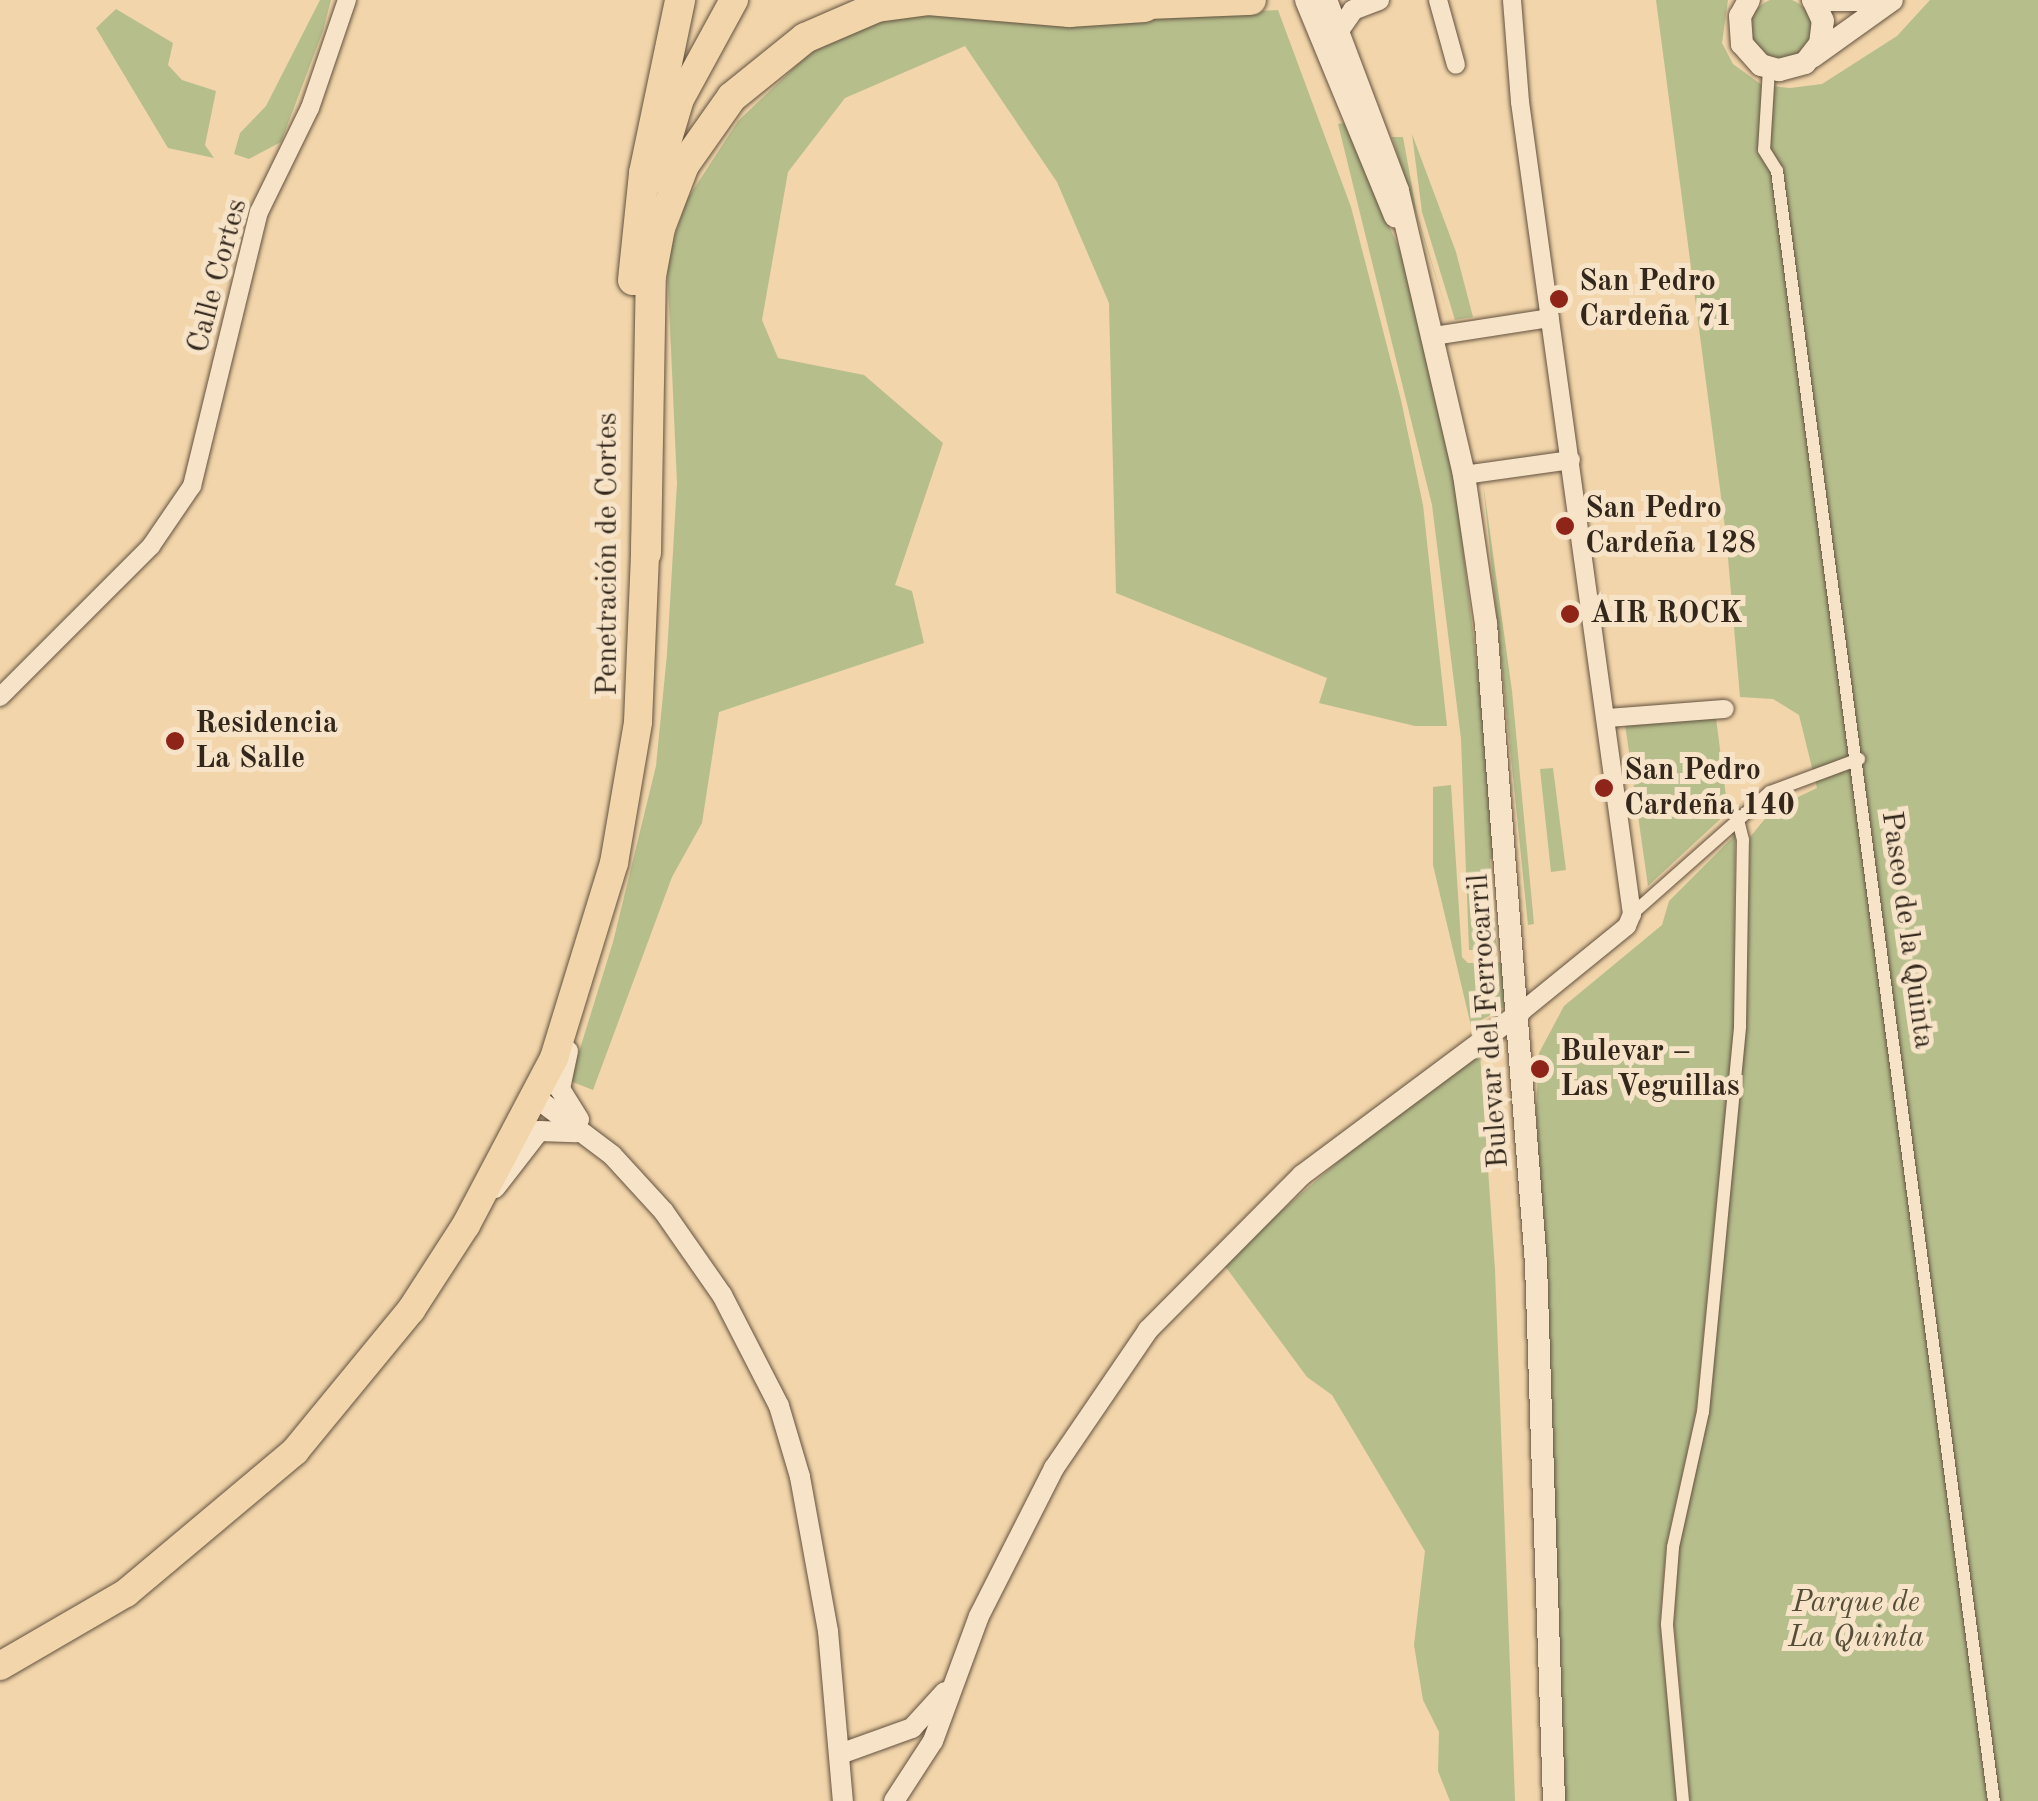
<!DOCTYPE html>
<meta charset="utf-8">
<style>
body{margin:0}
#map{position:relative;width:2038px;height:1801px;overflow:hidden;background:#f2d5aa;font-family:"Old Standard TT",serif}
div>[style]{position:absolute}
.green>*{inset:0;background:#b6be8c}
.round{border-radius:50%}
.roads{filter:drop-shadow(0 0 2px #635240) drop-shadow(0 0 2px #635240)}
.pedestrian>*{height:12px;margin:-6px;padding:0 6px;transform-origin:6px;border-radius:6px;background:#f7e4c8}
.minor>*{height:18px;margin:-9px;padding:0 9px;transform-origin:9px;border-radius:9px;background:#f7e4c8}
.tertiary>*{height:20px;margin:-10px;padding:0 10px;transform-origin:10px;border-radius:10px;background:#f7e4c8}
.secondary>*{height:22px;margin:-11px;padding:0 11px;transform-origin:11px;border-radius:11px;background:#f7e4c8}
.primary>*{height:28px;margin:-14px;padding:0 14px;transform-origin:14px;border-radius:14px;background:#f2d5aa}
.motorway>*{height:30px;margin:-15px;padding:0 15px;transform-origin:15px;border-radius:15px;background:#f2d5aa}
.dots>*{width:28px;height:28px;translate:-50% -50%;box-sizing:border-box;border:5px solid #f7e4c8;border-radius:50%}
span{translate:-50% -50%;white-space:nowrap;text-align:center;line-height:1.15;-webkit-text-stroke:10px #f7e4c8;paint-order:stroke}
.street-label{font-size:30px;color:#33271c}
.poi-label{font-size:30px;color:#33271c;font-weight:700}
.left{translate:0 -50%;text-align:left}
.park-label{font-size:30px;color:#544d38;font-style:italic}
</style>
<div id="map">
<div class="green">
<i class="round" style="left:1750px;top:-2px;width:62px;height:62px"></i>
<i style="clip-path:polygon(320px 0,331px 0,323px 31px,281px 142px,249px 159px,234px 154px,240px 133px,266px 106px)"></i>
<i style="clip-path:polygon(1656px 0,1728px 0,1722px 43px,1733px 64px,1762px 85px,1790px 88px,1822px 84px,1897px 36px,1930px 0,2038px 0,2038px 1801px,1690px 1801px,1674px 1624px,1679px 1548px,1709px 1413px,1745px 1026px,1750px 837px,1773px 809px,1817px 788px,1799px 715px,1773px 699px,1740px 697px,1726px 535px)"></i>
<i style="clip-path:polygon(116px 9px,173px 43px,168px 65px,182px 80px,216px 91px,205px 145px,214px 158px,168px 148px,96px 28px)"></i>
<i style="clip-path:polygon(973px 9px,1094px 20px,1278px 10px,1351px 207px,1401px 400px,1423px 505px,1447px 726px,1415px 726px,1319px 703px,1327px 678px,1116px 593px,1109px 303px,1057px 182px,965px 46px,845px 98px,788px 172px,762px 320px,778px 358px,864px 375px,943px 443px,895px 585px,912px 591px,924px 643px,719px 712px,702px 823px,672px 877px,593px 1090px,570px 1081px,613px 942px,656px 766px,667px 654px,677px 483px,667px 261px,686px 201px,738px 121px,817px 46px,883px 20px)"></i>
<i style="clip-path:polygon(1344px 123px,1408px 269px,1456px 491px,1500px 858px,1490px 859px,1497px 951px,1469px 950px,1461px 739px,1432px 505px,1338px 124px)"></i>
<i style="clip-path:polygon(1412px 134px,1456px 252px,1473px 317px,1455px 320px,1422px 212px)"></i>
<i style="clip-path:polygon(1392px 137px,1403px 137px,1417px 214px,1451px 325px)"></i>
<i style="clip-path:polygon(1483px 482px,1512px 691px,1534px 924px,1528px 925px)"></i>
<i style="clip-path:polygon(1716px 718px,1728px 812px,1648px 886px,1625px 724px)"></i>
<i style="clip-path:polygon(1553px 768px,1566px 870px,1551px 872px,1540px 769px)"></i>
<i style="clip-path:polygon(1451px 785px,1462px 957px,1468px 963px,1508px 962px,1506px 1006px,1471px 1026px,1433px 865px,1433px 787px)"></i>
<i style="clip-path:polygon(1735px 835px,1734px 1026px,1696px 1412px,1666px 1547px,1660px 1625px,1677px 1801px,1565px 1801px,1536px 1110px,1539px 1053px,1564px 1006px,1662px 925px,1669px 901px)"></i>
<i style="clip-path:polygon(1480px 1053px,1495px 1270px,1515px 1801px,1450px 1801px,1438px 1771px,1439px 1732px,1423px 1700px,1414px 1645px,1425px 1551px,1332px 1395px,1307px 1377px,1222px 1262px,1354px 1148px)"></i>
</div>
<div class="roads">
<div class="pedestrian">
<i style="left:1769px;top:69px;width:81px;rotate:93.5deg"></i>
<i style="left:1764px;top:150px;width:25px;rotate:58deg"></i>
<i style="left:1777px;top:171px;width:1644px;rotate:82.42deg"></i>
<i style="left:1632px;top:914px;width:184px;rotate:-41.5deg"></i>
<i style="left:1770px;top:792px;width:95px;rotate:-20.3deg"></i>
<i style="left:1683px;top:1801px;width:178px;rotate:-95.2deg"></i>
<i style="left:1667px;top:1624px;width:77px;rotate:-85.5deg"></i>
<i style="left:1673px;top:1547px;width:138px;rotate:-77.5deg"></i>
<i style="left:1703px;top:1412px;width:388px;rotate:-84.5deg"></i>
<i style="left:1740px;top:1026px;width:186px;rotate:-89.1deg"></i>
<i style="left:1743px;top:840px;width:25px;rotate:-104deg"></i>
</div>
<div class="minor">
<i style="left:1438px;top:0;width:67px;rotate:74.5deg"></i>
<i style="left:1512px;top:0;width:102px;rotate:85.5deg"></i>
<i style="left:1520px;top:102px;width:820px;rotate:82.15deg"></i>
<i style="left:1632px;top:914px;width:13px;rotate:113deg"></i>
<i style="left:1627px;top:926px;width:136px;rotate:140.9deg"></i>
<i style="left:1434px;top:336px;width:117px;rotate:-8.8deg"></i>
<i style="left:1464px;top:475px;width:108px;rotate:-8deg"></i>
<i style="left:0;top:697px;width:214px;rotate:-45deg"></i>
<i style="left:151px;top:546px;width:73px;rotate:-55.7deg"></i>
<i style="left:192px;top:486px;width:282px;rotate:-76.3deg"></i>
<i style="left:259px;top:212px;width:116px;rotate:-63.9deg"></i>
<i style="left:310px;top:108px;width:114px;rotate:-71.1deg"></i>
<i style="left:1607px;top:718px;width:118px;rotate:-4.4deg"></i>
</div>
<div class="tertiary">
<i style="left:1333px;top:39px;width:35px;rotate:-55deg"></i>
<i style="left:1353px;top:10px;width:28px;rotate:-21deg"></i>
<i style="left:568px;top:1051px;width:39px;rotate:102deg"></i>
<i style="left:560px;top:1089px;width:36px;rotate:58deg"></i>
<i style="left:535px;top:1097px;width:96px;rotate:37deg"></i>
<i style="left:612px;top:1155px;width:77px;rotate:47.6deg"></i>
<i style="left:664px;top:1212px;width:101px;rotate:55.1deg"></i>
<i style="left:722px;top:1295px;width:125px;rotate:62.8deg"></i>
<i style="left:779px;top:1406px;width:74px;rotate:73.5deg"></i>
<i style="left:800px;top:1477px;width:157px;rotate:79.7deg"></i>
<i style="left:828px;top:1631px;width:171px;rotate:85deg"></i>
<i style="left:495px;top:1188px;width:72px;rotate:-52.3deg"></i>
<i style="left:539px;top:1131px;width:37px;rotate:2deg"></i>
<i style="left:840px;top:1754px;width:77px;rotate:-19.9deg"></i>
<i style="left:912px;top:1728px;width:49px;rotate:-47.5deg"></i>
<i style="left:894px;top:1801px;width:72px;rotate:-57deg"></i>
<i style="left:933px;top:1741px;width:133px;rotate:-69.8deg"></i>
<i style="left:979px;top:1616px;width:166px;rotate:-63.1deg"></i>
<i style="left:1054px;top:1468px;width:167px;rotate:-55.7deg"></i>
<i style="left:1148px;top:1330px;width:218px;rotate:-45.2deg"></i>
<i style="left:1302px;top:1175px;width:273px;rotate:-36.7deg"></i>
</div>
<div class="secondary">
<i style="left:1306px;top:0;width:234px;rotate:67.6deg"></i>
<i style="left:1326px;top:0;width:204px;rotate:69.3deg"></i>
<i style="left:1398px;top:191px;width:292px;rotate:76.9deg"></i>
<i style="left:1464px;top:475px;width:151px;rotate:81.6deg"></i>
<i style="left:1486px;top:624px;width:642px;rotate:85.53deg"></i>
<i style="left:1536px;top:1264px;width:537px;rotate:88.08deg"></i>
<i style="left:1749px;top:0;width:18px;rotate:119deg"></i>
<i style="left:1740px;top:16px;width:28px;rotate:86deg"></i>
<i style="left:1742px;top:44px;width:28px;rotate:48deg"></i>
<i style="left:1761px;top:65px;width:19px;rotate:16deg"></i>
<i style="left:1779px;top:70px;width:27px;rotate:-15deg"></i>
<i style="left:1805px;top:63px;width:24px;rotate:-52deg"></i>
<i style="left:1820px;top:44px;width:23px;rotate:-83deg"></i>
<i style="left:1823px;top:21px;width:23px;rotate:-115deg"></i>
<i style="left:1813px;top:0;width:60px"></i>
<i style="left:1812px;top:57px;width:98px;rotate:-35.5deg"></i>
</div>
<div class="primary">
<i style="left:656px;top:179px;width:84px;rotate:-73.3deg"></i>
<i style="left:680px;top:99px;width:113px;rotate:-61.4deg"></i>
<i style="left:0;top:1666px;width:146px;rotate:-30.1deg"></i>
<i style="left:126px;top:1593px;width:221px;rotate:-40deg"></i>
<i style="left:295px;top:1451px;width:183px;rotate:-50.6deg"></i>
<i style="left:411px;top:1310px;width:101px;rotate:-57.1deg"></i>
<i style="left:466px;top:1225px;width:189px;rotate:-62.2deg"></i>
<i style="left:554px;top:1058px;width:204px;rotate:-72.9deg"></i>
<i style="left:614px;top:863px;width:143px;rotate:-80.3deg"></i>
<i style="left:638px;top:722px;width:192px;rotate:-87.6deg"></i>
</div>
<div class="motorway">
<i style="left:1126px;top:5px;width:125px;rotate:-2.3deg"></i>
<i style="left:633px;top:280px;width:108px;rotate:-84.1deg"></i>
<i style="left:644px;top:173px;width:177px;rotate:-78.2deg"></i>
<i style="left:646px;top:553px;width:277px;rotate:-89deg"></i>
<i style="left:651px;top:276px;width:49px;rotate:-79.4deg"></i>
<i style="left:660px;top:228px;width:67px;rotate:-69.1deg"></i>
<i style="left:684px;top:165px;width:83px;rotate:-54.8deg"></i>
<i style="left:732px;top:97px;width:94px;rotate:-38.9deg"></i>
<i style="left:805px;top:38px;width:78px;rotate:-23.3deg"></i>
<i style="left:877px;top:7px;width:51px;rotate:-7.8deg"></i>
<i style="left:928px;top:0;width:142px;rotate:4.9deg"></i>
<i style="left:1069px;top:12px;width:76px;rotate:-3.8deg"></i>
</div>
</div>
<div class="dots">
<i style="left:1559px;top:299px;background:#8f2418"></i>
<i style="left:1565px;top:526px;background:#8f2418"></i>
<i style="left:1570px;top:614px;background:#8f2418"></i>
<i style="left:175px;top:741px;background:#8f2418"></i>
<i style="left:1604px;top:788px;background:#8f2418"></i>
<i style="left:1540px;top:1069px;background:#8f2418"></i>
</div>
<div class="street-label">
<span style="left:218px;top:276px;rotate:-75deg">Calle Cortes</span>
<span style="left:608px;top:554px;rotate:-90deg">Penetración de Cortes</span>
<span style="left:1907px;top:930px;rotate:82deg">Paseo de la Quinta</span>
<span style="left:1489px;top:1021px;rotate:-94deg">Bulevar del Ferrocarril</span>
</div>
<div class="poi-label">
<span class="left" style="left:1579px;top:299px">San Pedro<br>Cardeña 71</span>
<span class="left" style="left:1585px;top:526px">San Pedro<br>Cardeña 128</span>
<span class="left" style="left:1590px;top:614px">AIR ROCK</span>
<span class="left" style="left:195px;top:741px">Residencia<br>La Salle</span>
<span class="left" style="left:1624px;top:788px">San Pedro<br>Cardeña 140</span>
<span class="left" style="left:1560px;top:1069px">Bulevar –<br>Las Veguillas</span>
</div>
<div class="park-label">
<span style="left:1856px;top:1620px">Parque de<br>La Quinta</span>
</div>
</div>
